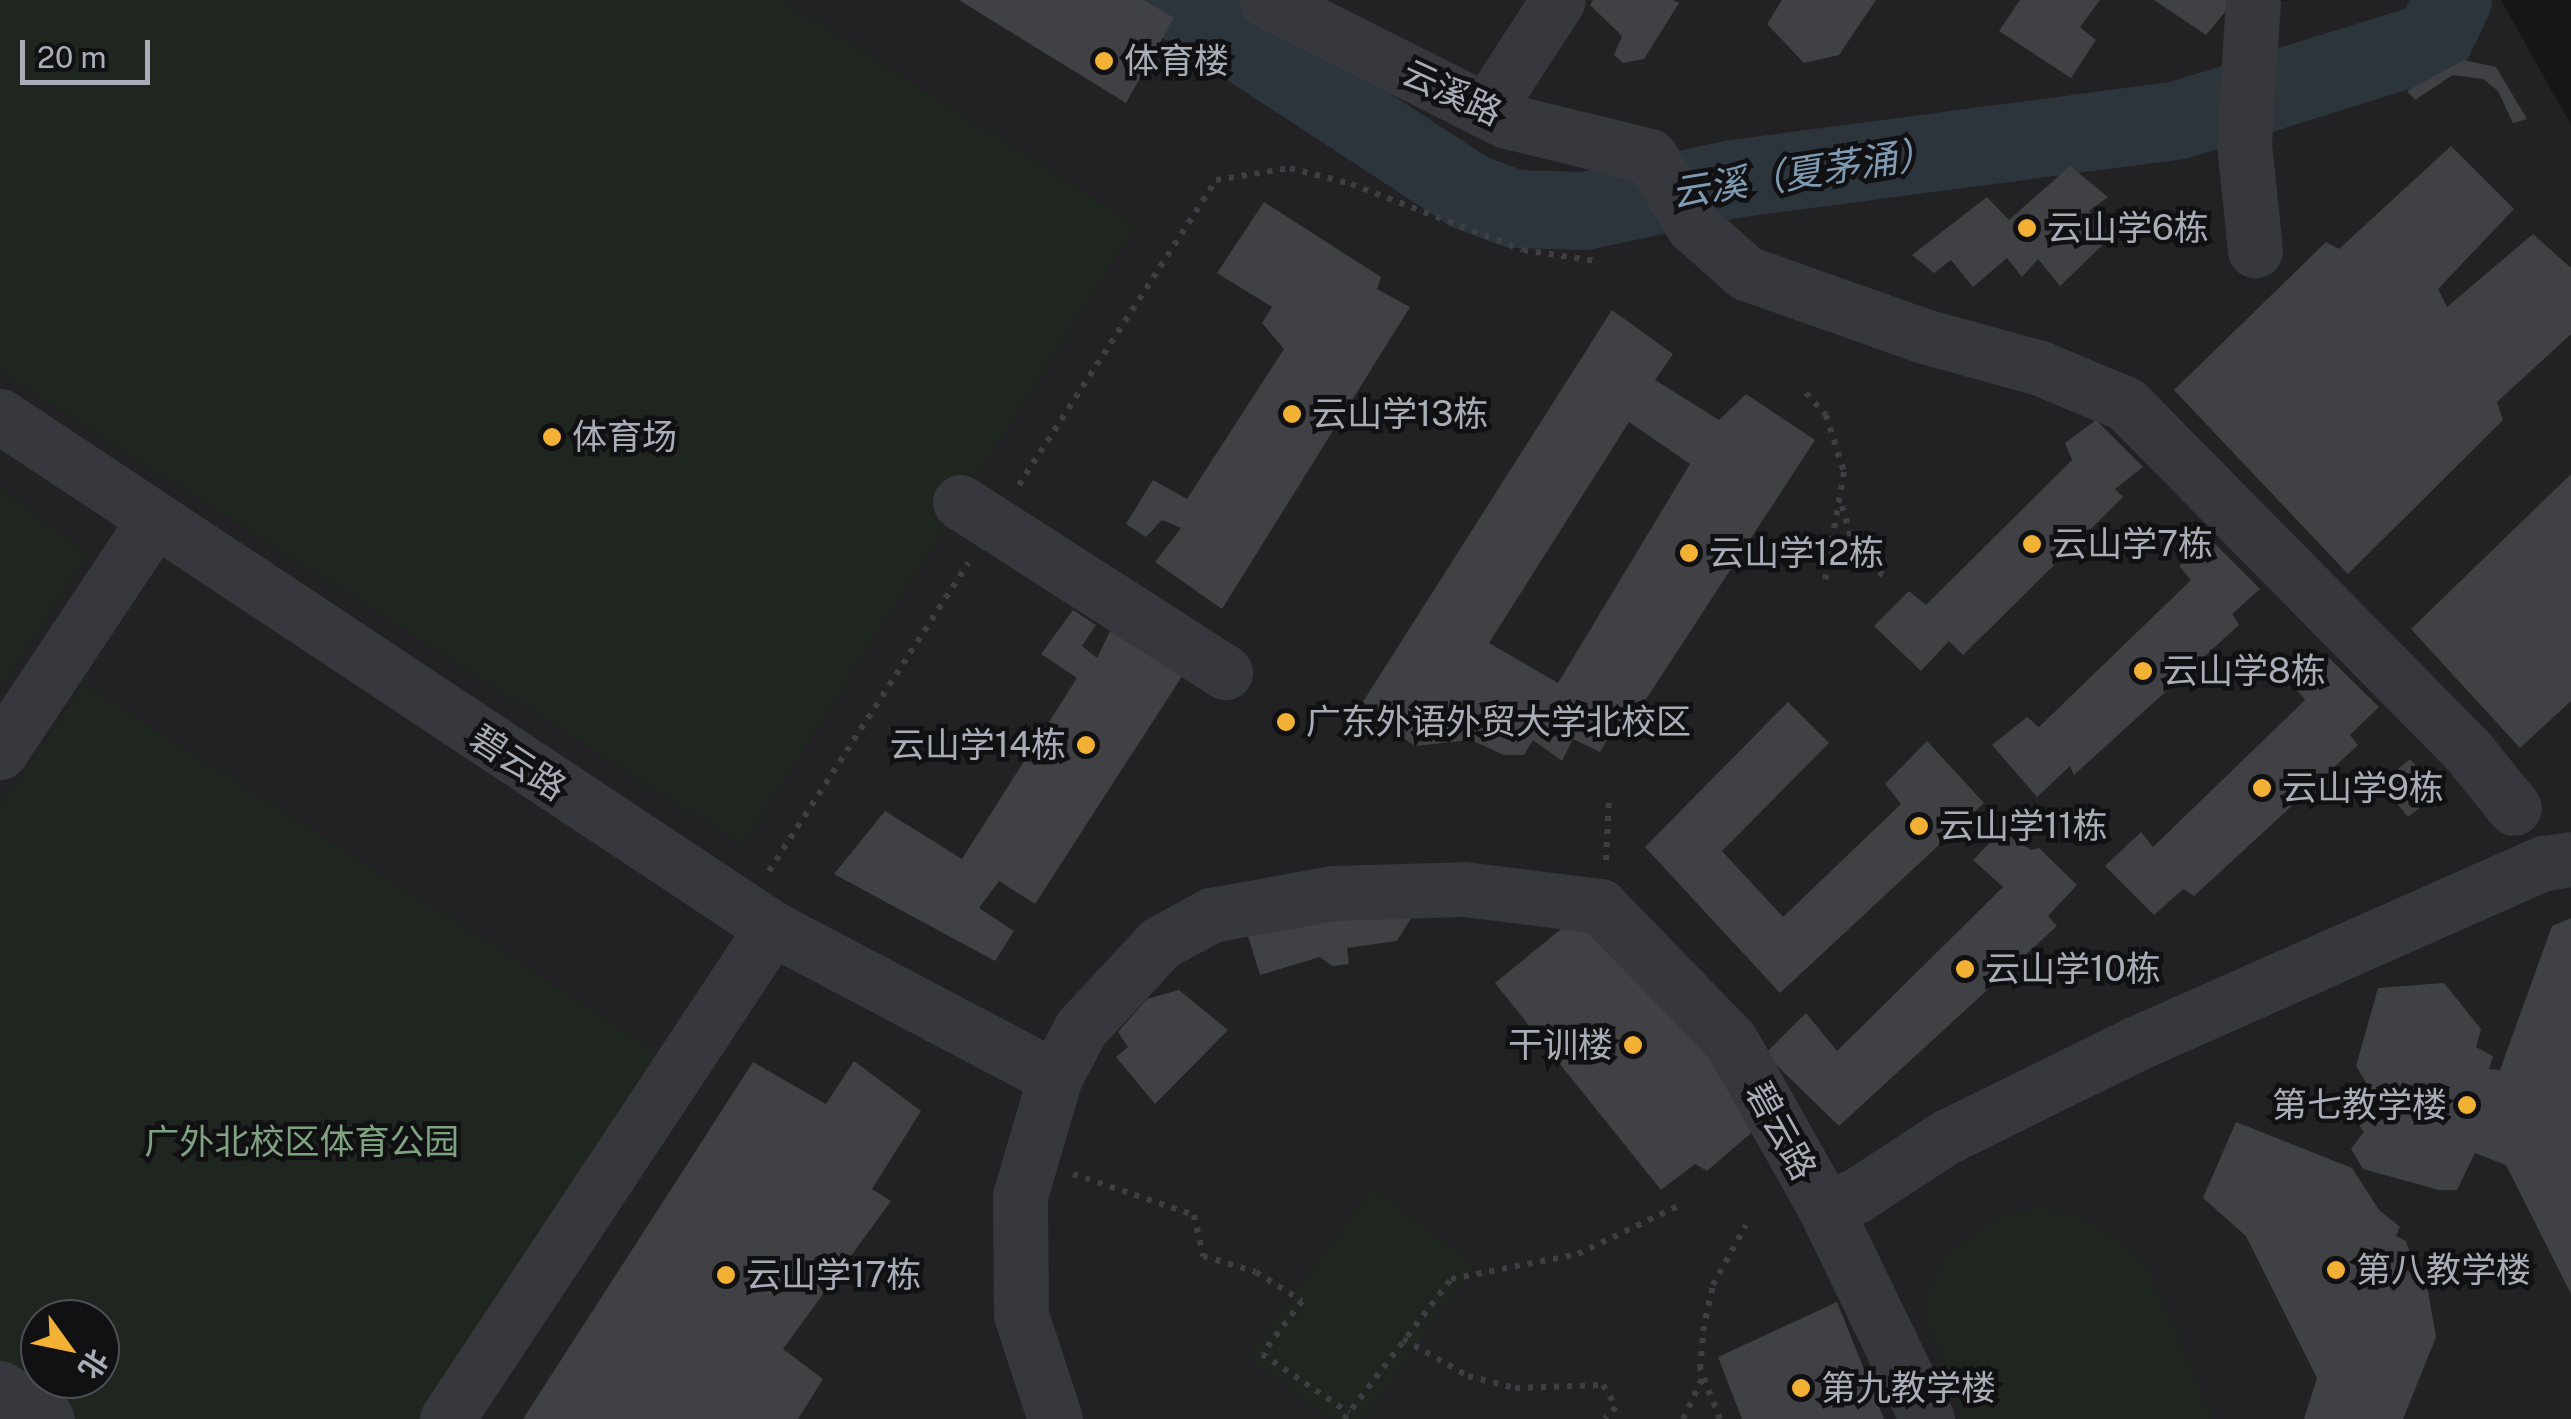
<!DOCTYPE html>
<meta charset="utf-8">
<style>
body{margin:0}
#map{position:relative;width:2571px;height:1419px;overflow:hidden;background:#161618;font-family:"Public Sans","Noto Sans SC",sans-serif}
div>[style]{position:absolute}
.built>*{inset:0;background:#222225}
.green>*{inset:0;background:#1e261f}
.river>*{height:78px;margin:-39px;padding:0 39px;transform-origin:39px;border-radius:39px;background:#2c353c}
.building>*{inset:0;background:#404145;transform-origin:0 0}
.path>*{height:6px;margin-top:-3px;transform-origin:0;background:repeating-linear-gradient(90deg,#3d3f44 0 5px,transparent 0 13px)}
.minor>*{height:55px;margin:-27.5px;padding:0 27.5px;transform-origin:27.5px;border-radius:27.5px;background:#37383d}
.dots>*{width:28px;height:28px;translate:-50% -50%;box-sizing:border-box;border:5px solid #111113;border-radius:50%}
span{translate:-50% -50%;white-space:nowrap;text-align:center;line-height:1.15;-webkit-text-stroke:9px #111113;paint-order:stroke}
.poi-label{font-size:35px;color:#a8adb8}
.left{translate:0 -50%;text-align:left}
.right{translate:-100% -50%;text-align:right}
.street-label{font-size:35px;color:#a8adb8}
.park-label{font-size:35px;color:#7fa381}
.water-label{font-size:38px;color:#7f9bb3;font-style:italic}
.north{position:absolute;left:20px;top:1299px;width:100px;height:100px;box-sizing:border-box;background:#111113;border:2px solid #4d4f55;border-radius:50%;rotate:123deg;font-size:28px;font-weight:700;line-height:40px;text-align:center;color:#a8adb8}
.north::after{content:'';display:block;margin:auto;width:35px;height:45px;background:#f2b134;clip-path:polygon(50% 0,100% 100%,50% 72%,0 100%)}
.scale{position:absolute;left:20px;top:40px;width:130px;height:45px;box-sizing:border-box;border:5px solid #a8adb8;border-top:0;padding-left:12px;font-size:30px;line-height:35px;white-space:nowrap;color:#a8adb8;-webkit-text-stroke:8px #111113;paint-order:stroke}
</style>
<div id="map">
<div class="built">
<i style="clip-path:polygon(evenodd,0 0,2249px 0,2263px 9px,2286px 0,2501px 0,2571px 125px,2571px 1419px,0 1419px,0 0,40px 1319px,100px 1319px,100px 1379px,40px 1379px,40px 1319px)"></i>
</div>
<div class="green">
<i style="clip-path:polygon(0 0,782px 0,1136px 225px,743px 845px,0 372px)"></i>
<i style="clip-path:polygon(0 489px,88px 553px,0 689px)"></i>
<i style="clip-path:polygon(evenodd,84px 684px,658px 1052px,455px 1419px,0 1419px,0 807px,84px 684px,40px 1319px,100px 1319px,100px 1379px,40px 1379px,40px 1319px)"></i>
<i style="clip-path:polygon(1373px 1188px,1475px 1265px,1362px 1419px,1332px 1419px,1248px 1357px)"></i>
<i style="clip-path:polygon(2042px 1207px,2089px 1221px,2145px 1261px,2213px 1419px,1962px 1419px,1922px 1309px,1943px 1258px,1994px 1219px)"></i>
</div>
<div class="river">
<i style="left:1176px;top:0;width:350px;rotate:33.2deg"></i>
<i style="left:1469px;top:192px;width:49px;rotate:20.3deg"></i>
<i style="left:1515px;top:209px;width:69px;rotate:1.7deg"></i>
<i style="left:1584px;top:211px;width:152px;rotate:-12.1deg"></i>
<i style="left:1733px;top:179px;width:450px;rotate:-7.5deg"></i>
<i style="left:2179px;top:120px;width:266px;rotate:-17.3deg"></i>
<i style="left:2433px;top:41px;width:46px;rotate:-64deg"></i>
</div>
<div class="building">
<i style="clip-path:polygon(959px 0,1144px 0,1174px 18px,1126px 103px)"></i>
<i style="clip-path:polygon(1593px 0,1673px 0,1679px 3px,1644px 59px,1623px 63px,1614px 55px,1622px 36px,1590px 5px)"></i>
<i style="clip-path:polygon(1782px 0,1876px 0,1839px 55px,1804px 63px,1767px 24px)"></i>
<i style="clip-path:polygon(2020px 0,2100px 0,2080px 27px,2096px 40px,2071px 78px,1999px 31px)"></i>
<i style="clip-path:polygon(2154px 0,2235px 0,2206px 35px)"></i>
<i style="clip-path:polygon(2464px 60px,2496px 67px,2527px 119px,2513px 123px,2498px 91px,2483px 79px,2453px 75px,2415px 100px,2407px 91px)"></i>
<i style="clip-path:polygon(2451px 146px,2514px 209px,2438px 289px,2447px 307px,2533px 234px,2571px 268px,2571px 334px,2497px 402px,2503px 420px,2348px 574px,2174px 390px,2326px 242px,2339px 249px)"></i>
<i style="clip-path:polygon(2070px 166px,2108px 197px,2089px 211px,2113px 235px,2060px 286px,2038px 259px,2022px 277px,2007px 258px,1973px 287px,1951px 260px,1934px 273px,1912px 255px,1987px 197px,2009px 220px)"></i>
<i style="clip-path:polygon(1264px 202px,1381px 277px,1377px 289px,1410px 307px,1222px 609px,1155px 562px,1181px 528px,1162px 520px,1146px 537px,1126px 524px,1153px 480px,1187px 499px,1284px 349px,1262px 323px,1272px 307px,1217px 273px)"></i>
<i style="clip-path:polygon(evenodd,1612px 310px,1673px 354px,1655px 380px,1719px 420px,1746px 394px,1815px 440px,1624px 733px,1614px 728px,1600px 752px,1573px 739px,1562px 761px,1533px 740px,1524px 755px,1504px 755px,1471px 740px,1415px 746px,1359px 708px,1612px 310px,1629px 422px,1690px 464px,1558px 683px,1489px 643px,1629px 422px)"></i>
<i style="clip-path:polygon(2096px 420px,2143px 467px,2115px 489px,2123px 497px,1963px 655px,1949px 641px,1921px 671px,1874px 626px,1909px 591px,1926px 605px,2072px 460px,2065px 443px)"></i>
<i style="clip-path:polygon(2571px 474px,2571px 701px,2520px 748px,2411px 629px)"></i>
<i style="clip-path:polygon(2210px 539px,2260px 589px,2232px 614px,2239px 625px,2074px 775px,2070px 766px,2037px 797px,1992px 745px,2027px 717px,2039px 727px,2191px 580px,2179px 566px)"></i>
<i style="clip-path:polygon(1073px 610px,1096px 625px,1082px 646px,1097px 658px,1116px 619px,1188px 667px,1035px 904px,999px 881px,979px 908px,1014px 931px,995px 961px,834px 874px,885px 811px,962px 859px,1077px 678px,1041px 654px)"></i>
<i style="clip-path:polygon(2327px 656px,2379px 707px,2350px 735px,2358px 745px,2194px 896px,2183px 889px,2154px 915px,2105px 866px,2141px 832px,2153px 847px,2305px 700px,2294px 686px)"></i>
<i style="clip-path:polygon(1788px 702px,1829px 743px,1722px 851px,1783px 917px,1901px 804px,1885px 784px,1927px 741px,1984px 803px,1780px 993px,1645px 847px)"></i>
<i style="left:2410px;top:759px;width:44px;height:38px;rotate:51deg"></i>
<i style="clip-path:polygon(2001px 831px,2031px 850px,2039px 848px,2077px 885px,2048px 916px,2057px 926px,1839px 1126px,1765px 1054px,1806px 1013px,1837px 1051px,2003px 887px,1973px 860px)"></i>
<i style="clip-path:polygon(1423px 899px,1397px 941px,1347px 948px,1349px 964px,1332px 966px,1320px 957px,1260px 975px,1244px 923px)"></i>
<i style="clip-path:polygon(1588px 907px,1780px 1108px,1707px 1171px,1695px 1164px,1661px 1190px,1495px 983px)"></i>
<i style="clip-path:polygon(2571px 918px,2571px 1294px,2506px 1165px,2475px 1153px,2457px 1190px,2439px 1190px,2363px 1169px,2351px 1149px,2364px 1132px,2355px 1120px,2370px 1089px,2356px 1066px,2378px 988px,2444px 983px,2481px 1029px,2476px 1047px,2493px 1056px,2489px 1069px,2500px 1070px,2552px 926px)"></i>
<i style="clip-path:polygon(1179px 990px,1228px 1030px,1155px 1104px,1116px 1057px,1128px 1047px,1118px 1032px,1147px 999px)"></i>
<i style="clip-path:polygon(854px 1061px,921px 1111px,872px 1189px,891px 1201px,783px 1349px,823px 1379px,798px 1419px,523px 1419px,753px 1062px,826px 1104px)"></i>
<i style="clip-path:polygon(2236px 1122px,2352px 1168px,2379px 1210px,2400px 1227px,2396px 1236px,2406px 1241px,2412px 1259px,2405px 1268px,2428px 1291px,2436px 1337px,2403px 1419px,2304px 1419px,2317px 1378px,2246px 1236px,2203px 1198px)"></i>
<i style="clip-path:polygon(1837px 1302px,1884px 1419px,1742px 1419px,1718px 1357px)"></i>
</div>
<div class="path">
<i style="left:1806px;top:393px;width:30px;rotate:48deg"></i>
<i style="left:1826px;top:415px;width:60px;rotate:72.5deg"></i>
<i style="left:1844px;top:472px;width:117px;rotate:99.9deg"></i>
<i style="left:1019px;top:485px;width:363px;rotate:-57.1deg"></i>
<i style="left:1216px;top:180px;width:75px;rotate:-9.2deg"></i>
<i style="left:1290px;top:168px;width:63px;rotate:14.7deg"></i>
<i style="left:1351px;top:184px;width:184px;rotate:21deg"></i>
<i style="left:1523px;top:250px;width:74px;rotate:8.6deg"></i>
<i style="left:1842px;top:506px;width:54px;rotate:73.9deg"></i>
<i style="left:1857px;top:558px;width:33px;rotate:33deg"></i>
<i style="left:1606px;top:860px;width:64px;rotate:-87.3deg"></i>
<i style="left:769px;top:871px;width:367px;rotate:-57.1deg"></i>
<i style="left:1073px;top:1174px;width:128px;rotate:18.7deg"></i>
<i style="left:1194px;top:1215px;width:42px;rotate:77.6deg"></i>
<i style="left:1203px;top:1256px;width:55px;rotate:16.8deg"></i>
<i style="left:1256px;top:1272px;width:54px;rotate:32.2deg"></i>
<i style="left:1302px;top:1301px;width:66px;rotate:127deg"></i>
<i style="left:1262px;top:1354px;width:105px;rotate:34.1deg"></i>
<i style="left:1403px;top:1339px;width:75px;rotate:29.6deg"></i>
<i style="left:1468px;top:1376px;width:49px;rotate:14.3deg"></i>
<i style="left:1515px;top:1388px;width:88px;rotate:-2deg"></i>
<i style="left:1603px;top:1385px;width:26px;rotate:59deg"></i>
<i style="left:1616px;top:1407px;width:16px;rotate:133deg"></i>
<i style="left:1344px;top:1419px;width:176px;rotate:-52.6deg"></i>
<i style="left:1451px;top:1279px;width:129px;rotate:-11.1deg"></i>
<i style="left:1578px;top:1254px;width:113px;rotate:-25.7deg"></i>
<i style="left:1683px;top:1419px;width:47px;rotate:-64.5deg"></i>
<i style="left:1720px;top:1419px;width:54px;rotate:-111.8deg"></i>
<i style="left:1700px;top:1369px;width:38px;rotate:-85deg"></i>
<i style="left:1703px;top:1331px;width:47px;rotate:-77.7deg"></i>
<i style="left:1713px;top:1285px;width:68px;rotate:-61.2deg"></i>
</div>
<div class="minor">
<i style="left:1266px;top:0;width:270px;rotate:26.7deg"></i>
<i style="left:1507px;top:121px;width:147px;rotate:13.8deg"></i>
<i style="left:1650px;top:156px;width:82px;rotate:58.4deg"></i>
<i style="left:1693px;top:226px;width:71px;rotate:41.6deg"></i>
<i style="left:1746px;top:273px;width:189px;rotate:19.5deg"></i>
<i style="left:1924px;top:336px;width:120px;rotate:15.4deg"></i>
<i style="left:2040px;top:368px;width:93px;rotate:22.7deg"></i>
<i style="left:2126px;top:404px;width:487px;rotate:45.4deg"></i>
<i style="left:2468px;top:751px;width:73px;rotate:51.1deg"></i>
<i style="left:2253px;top:0;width:144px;rotate:93.6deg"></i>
<i style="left:2244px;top:144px;width:107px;rotate:84.1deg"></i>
<i style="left:1486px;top:111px;width:132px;rotate:-57deg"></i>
<i style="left:0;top:416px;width:926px;rotate:33.55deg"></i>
<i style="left:772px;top:928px;width:320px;rotate:27.8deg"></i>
<i style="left:960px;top:502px;width:315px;rotate:32.7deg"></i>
<i style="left:0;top:752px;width:278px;rotate:-56.4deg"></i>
<i style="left:1824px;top:1206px;width:237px;rotate:64.2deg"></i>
<i style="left:0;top:1388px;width:56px;rotate:33.4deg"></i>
<i style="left:447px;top:1419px;width:589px;rotate:-56.5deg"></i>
<i style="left:1055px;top:1419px;width:109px;rotate:-108.1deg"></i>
<i style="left:1021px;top:1315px;width:119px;rotate:-90.5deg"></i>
<i style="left:1020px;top:1196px;width:124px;rotate:-73.6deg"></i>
<i style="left:1055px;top:1077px;width:55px;rotate:-62deg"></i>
<i style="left:1081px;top:1028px;width:116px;rotate:-47.1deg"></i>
<i style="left:1160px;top:943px;width:58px;rotate:-28.8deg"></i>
<i style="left:1211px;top:915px;width:124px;rotate:-10.2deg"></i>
<i style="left:1333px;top:893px;width:131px;rotate:-1.7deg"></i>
<i style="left:1464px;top:889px;width:137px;rotate:7.1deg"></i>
<i style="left:1600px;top:906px;width:188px;rotate:45.9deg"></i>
<i style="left:1731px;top:1041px;width:189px;rotate:60.6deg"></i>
<i style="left:1824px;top:1206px;width:34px;rotate:-17deg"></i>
<i style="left:1856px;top:1196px;width:108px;rotate:-33.2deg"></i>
<i style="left:1946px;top:1137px;width:213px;rotate:-26.2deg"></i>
<i style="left:2137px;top:1043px;width:445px;rotate:-23.9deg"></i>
<i style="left:2544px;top:863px;width:27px;rotate:-8deg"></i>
</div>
<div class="dots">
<i style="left:1104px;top:61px;background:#f2b134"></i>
<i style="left:2027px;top:228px;background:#f2b134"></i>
<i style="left:1292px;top:414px;background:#f2b134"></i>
<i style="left:552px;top:437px;background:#f2b134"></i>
<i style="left:2032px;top:544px;background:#f2b134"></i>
<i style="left:1689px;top:553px;background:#f2b134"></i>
<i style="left:2143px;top:671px;background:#f2b134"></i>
<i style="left:1286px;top:722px;background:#f2b134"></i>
<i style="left:1086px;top:745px;background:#f2b134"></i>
<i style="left:2262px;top:788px;background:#f2b134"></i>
<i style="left:1919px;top:826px;background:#f2b134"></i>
<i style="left:1965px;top:969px;background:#f2b134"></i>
<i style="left:1633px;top:1045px;background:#f2b134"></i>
<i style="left:2467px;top:1105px;background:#f2b134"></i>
<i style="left:2336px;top:1270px;background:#f2b134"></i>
<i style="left:726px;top:1275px;background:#f2b134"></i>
<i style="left:1801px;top:1388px;background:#f2b134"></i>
</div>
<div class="poi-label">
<span class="left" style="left:1124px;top:61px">体育楼</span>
<span class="left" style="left:2047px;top:228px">云山学6栋</span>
<span class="left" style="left:1312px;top:414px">云山学13栋</span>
<span class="left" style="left:572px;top:437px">体育场</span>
<span class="left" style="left:2052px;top:544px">云山学7栋</span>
<span class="left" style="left:1709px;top:553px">云山学12栋</span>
<span class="left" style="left:2163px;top:671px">云山学8栋</span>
<span class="left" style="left:1306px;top:722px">广东外语外贸大学北校区</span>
<span class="right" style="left:1066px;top:745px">云山学14栋</span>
<span class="left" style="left:2282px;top:788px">云山学9栋</span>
<span class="left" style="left:1939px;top:826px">云山学11栋</span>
<span class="left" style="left:1985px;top:969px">云山学10栋</span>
<span class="right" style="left:1613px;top:1045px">干训楼</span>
<span class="right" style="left:2447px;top:1105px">第七教学楼</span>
<span class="left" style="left:2356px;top:1270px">第八教学楼</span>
<span class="left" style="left:746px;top:1275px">云山学17栋</span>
<span class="left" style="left:1821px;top:1388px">第九教学楼</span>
</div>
<div class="street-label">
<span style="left:1452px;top:93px;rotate:25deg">云溪路</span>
<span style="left:518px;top:763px;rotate:33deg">碧云路</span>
<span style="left:1781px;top:1131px;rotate:61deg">碧云路</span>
</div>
<div class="park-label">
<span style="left:302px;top:1142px">广外北校区体育公园</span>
</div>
<div class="water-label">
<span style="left:1803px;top:173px;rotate:-9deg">云溪（夏茅涌）</span>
</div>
<div class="north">北</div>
<div class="scale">20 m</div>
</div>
